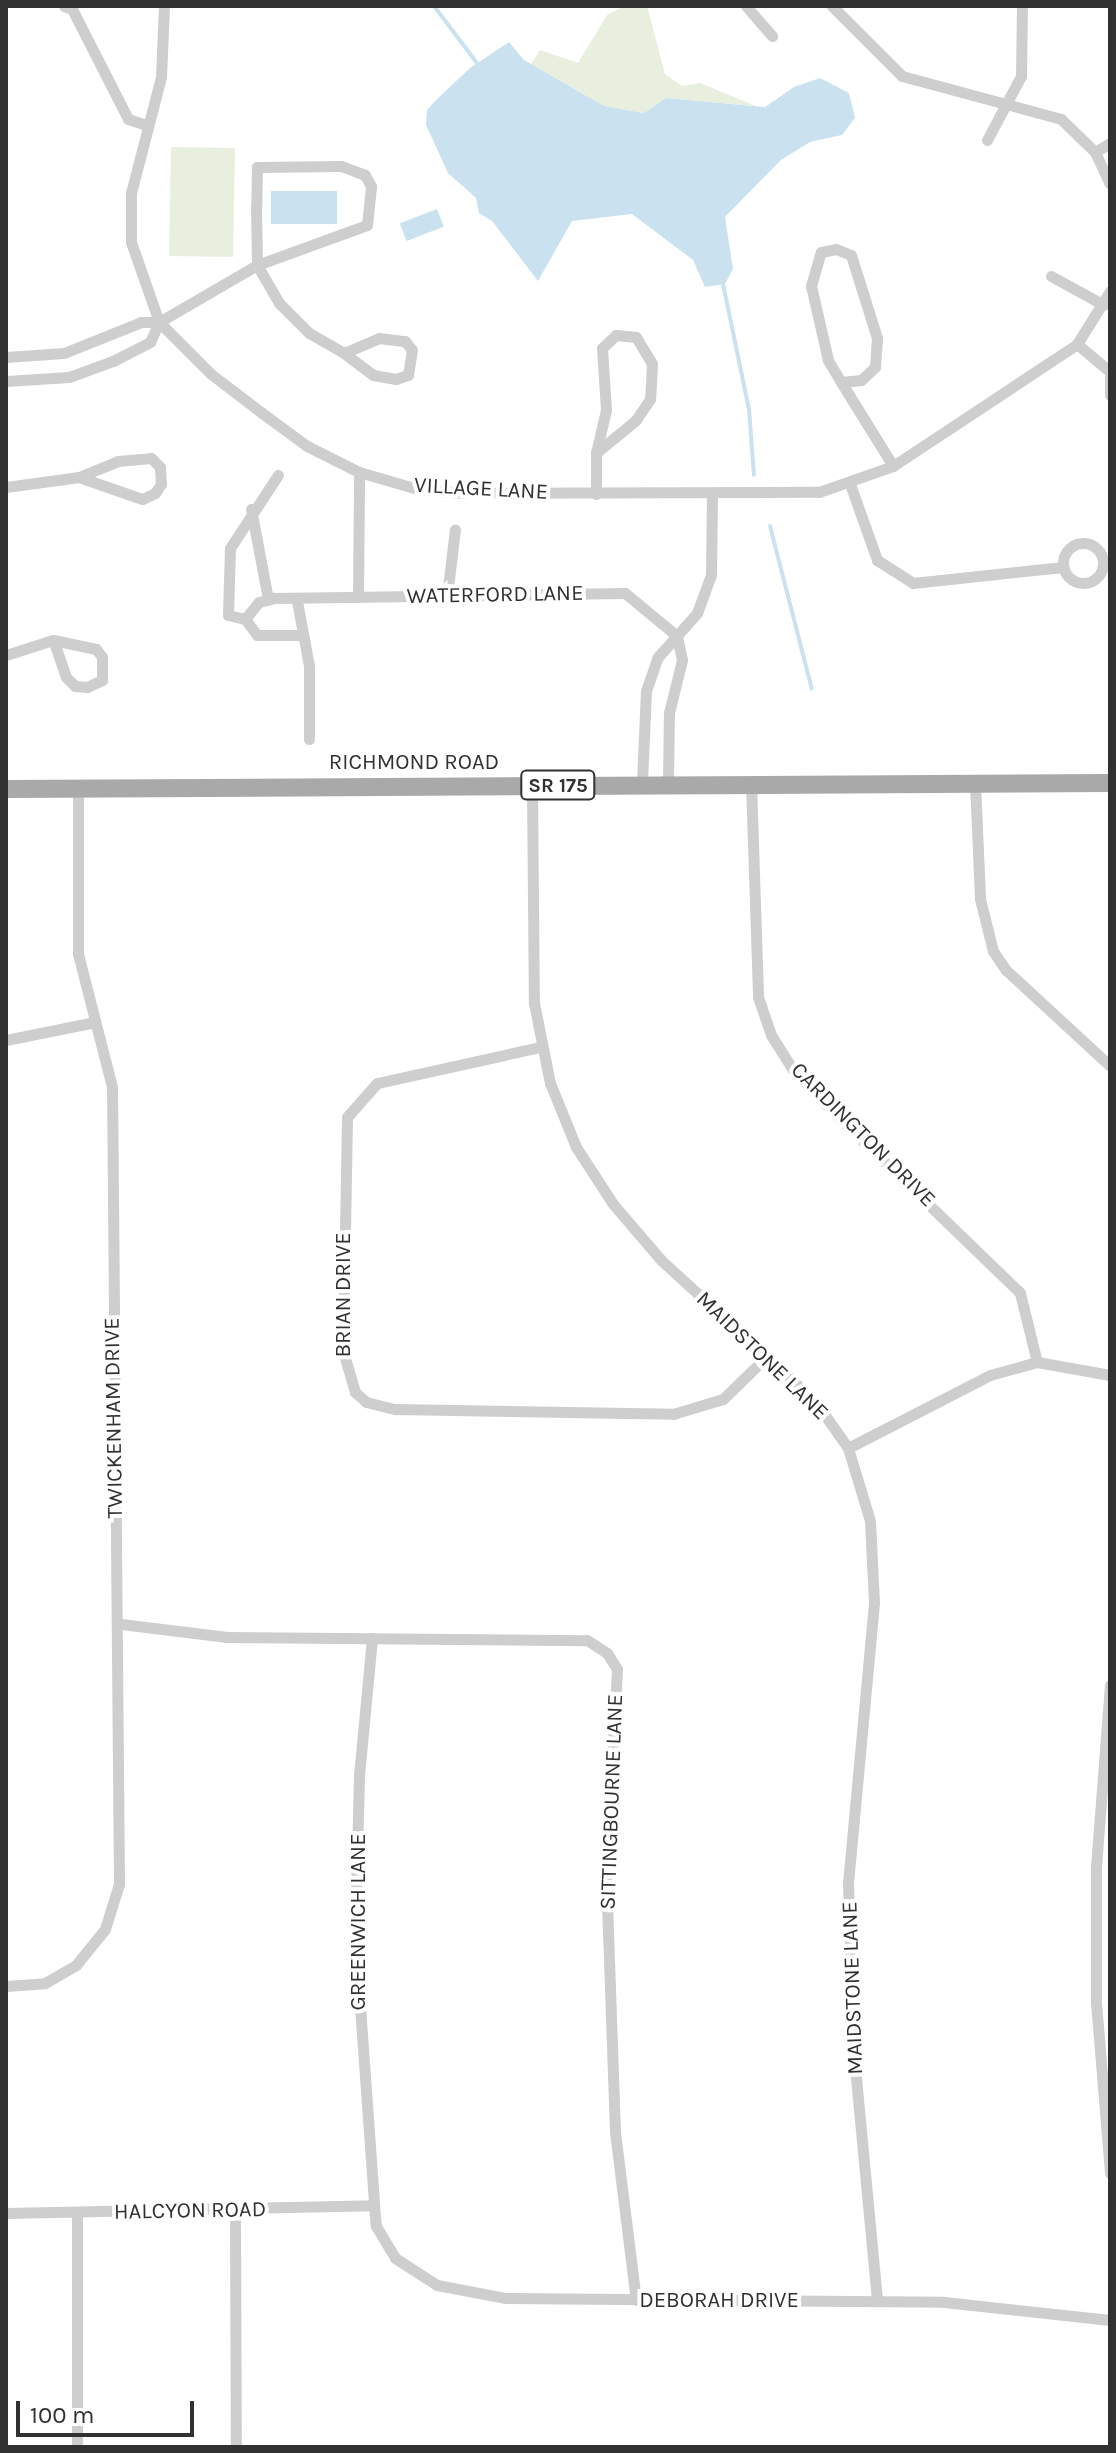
<!DOCTYPE html>
<style>
body{margin:0}
#map{position:relative;width:1116px;height:2453px;overflow:hidden;background:#fff;font-family:Karla,sans-serif}
div>[style]{position:absolute}
.green>*{inset:0;background:#e8efdf;transform-origin:0 0}
.water>*{inset:0;background:#cae2f0;transform-origin:0 0}
.stream>*{height:4px;margin:-2px;padding:0 2px;transform-origin:2px;border-radius:2px;background:#cae2f0}
.street>*{height:11px;margin:-5.5px;padding:0 5.5px;transform-origin:5.5px;border-radius:5.5px;background:#cecece}
.street>.ring{margin:-5.5px;padding:0;box-sizing:content-box;background:none;border:11px solid #cecece;border-radius:50%}
.primary>*{height:18px;margin:-9px;padding:0 9px;transform-origin:9px;border-radius:9px;background:#a9a9a9}
span{translate:-50% -50%;white-space:nowrap;text-align:center;line-height:1.15;-webkit-text-stroke:8px #fff;paint-order:stroke}
.shield-label span{padding:2px 6px;background:#fff;border:2px solid;border-radius:6px;-webkit-text-stroke-width:0}
.shield-label{font-size:20px;color:#313131;font-weight:700}
.street-label{font-size:22px;color:#313131}
.frame{position:absolute;inset:0;border:8px solid #313131;pointer-events:none}
.scale{position:absolute;left:16px;top:2401px;width:178px;height:36px;box-sizing:border-box;border:4px solid #313131;border-top:0;padding-left:10px;font-size:24px;line-height:28px;white-space:nowrap;color:#313131;-webkit-text-stroke:6px #fff;paint-order:stroke}
</style>
<div id="map">
<div class="green">
<i style="clip-path:polygon(624px 6px,647px 6px,665px 74px,682px 86px,700px 83px,756px 106px,666px 98px,644px 113px,604px 106px,531px 64px,540px 50px,578px 63px,607px 15px)"></i>
<i style="left:171px;top:147px;width:64px;height:109px;rotate:1deg"></i>
</div>
<div class="water">
<i style="clip-path:polygon(509px 42px,524px 60px,604px 106px,644px 113px,666px 98px,765px 107px,794px 87px,820px 78px,849px 93px,855px 118px,842px 135px,810px 142px,781px 160px,725px 217px,733px 269px,725px 284px,705px 287px,693px 260px,632px 214px,572px 221px,538px 281px,492px 221px,479px 213px,476px 198px,448px 173px,426px 125px,427px 110px,436px 100px,470px 68px)"></i>
<i style="left:271px;top:191px;width:66px;height:33px"></i>
<i style="left:437px;top:209px;width:19px;height:40px;rotate:69deg"></i>
</div>
<div class="stream">
<i style="left:434px;top:6px;width:71px;rotate:53deg"></i>
<i style="left:723px;top:284px;width:128px;rotate:78.3deg"></i>
<i style="left:749px;top:409px;width:66px;rotate:85.7deg"></i>
<i style="left:770px;top:526px;width:168px;rotate:75.6deg"></i>
</div>
<div class="street">
<i style="left:64px;top:6px;width:9px;rotate:21deg"></i>
<i style="left:72px;top:9px;width:123px;rotate:63deg"></i>
<i style="left:128px;top:119px;width:20px;rotate:18deg"></i>
<i style="left:164px;top:6px;width:71px;rotate:92.4deg"></i>
<i style="left:161px;top:77px;width:120px;rotate:104.5deg"></i>
<i style="left:131px;top:193px;width:49px;rotate:90deg"></i>
<i style="left:131px;top:242px;width:85px;rotate:70.7deg"></i>
<i style="left:159px;top:322px;width:74px;rotate:45deg"></i>
<i style="left:211px;top:374px;width:64px;rotate:37.4deg"></i>
<i style="left:262px;top:413px;width:56px;rotate:36.3deg"></i>
<i style="left:307px;top:446px;width:58px;rotate:26.6deg"></i>
<i style="left:359px;top:472px;width:60px;rotate:16.3deg"></i>
<i style="left:417px;top:489px;width:45px;rotate:5.1deg"></i>
<i style="left:462px;top:493px;width:357px;rotate:-0.2deg"></i>
<i style="left:819px;top:492px;width:78px;rotate:-19.4deg"></i>
<i style="left:893px;top:466px;width:221px;rotate:-33.5deg"></i>
<i style="left:1077px;top:344px;width:62px;rotate:-58.1deg"></i>
<i style="left:746px;top:6px;width:40px;rotate:49deg"></i>
<i style="left:832px;top:6px;width:99px;rotate:45deg"></i>
<i style="left:902px;top:76px;width:165px;rotate:15.1deg"></i>
<i style="left:1061px;top:119px;width:47px;rotate:44.1deg"></i>
<i style="left:1095px;top:152px;width:35px;rotate:65deg"></i>
<i style="left:987px;top:140px;width:72px;rotate:-62deg"></i>
<i style="left:1021px;top:76px;width:70px;rotate:-89.2deg"></i>
<i style="left:1095px;top:152px;width:17px;rotate:-31deg"></i>
<i style="left:836px;top:249px;width:16px;rotate:22deg"></i>
<i style="left:851px;top:255px;width:87px;rotate:72.6deg"></i>
<i style="left:877px;top:338px;width:29px;rotate:94deg"></i>
<i style="left:875px;top:367px;width:19px;rotate:137deg"></i>
<i style="left:861px;top:380px;width:20px;rotate:174deg"></i>
<i style="left:841px;top:382px;width:26px;rotate:-121deg"></i>
<i style="left:828px;top:360px;width:76px;rotate:-102.9deg"></i>
<i style="left:811px;top:286px;width:35px;rotate:-74deg"></i>
<i style="left:821px;top:252px;width:15px;rotate:-11deg"></i>
<i style="left:1051px;top:276px;width:60px;rotate:28.7deg"></i>
<i style="left:159px;top:322px;width:113px;rotate:-30.2deg"></i>
<i style="left:257px;top:265px;width:117px;rotate:-20deg"></i>
<i style="left:367px;top:225px;width:39px;rotate:-84deg"></i>
<i style="left:371px;top:186px;width:13px;rotate:-119deg"></i>
<i style="left:365px;top:175px;width:25px;rotate:-159deg"></i>
<i style="left:342px;top:166px;width:85px;rotate:179.3deg"></i>
<i style="left:257px;top:167px;width:39px;rotate:91deg"></i>
<i style="left:256px;top:206px;width:59px;rotate:89deg"></i>
<i style="left:257px;top:265px;width:44px;rotate:59.9deg"></i>
<i style="left:279px;top:303px;width:42px;rotate:45deg"></i>
<i style="left:309px;top:333px;width:40px;rotate:29.7deg"></i>
<i style="left:616px;top:335px;width:20px;rotate:6deg"></i>
<i style="left:636px;top:337px;width:31px;rotate:59deg"></i>
<i style="left:652px;top:364px;width:35px;rotate:93deg"></i>
<i style="left:650px;top:399px;width:25px;rotate:124deg"></i>
<i style="left:636px;top:420px;width:52px;rotate:140.5deg"></i>
<i style="left:596px;top:453px;width:44px;rotate:-76.9deg"></i>
<i style="left:606px;top:410px;width:62px;rotate:-93.7deg"></i>
<i style="left:602px;top:348px;width:19px;rotate:-43deg"></i>
<i style="left:379px;top:338px;width:26px;rotate:7deg"></i>
<i style="left:405px;top:341px;width:11px;rotate:52deg"></i>
<i style="left:412px;top:350px;width:25px;rotate:99deg"></i>
<i style="left:408px;top:375px;width:13px;rotate:162deg"></i>
<i style="left:396px;top:379px;width:23px;rotate:-170deg"></i>
<i style="left:373px;top:375px;width:36px;rotate:-143deg"></i>
<i style="left:344px;top:353px;width:38px;rotate:-23deg"></i>
<i style="left:1077px;top:344px;width:40px;rotate:40deg"></i>
<i style="left:6px;top:357px;width:58px;rotate:-3.9deg"></i>
<i style="left:64px;top:353px;width:83px;rotate:-21.9deg"></i>
<i style="left:141px;top:322px;width:18px"></i>
<i style="left:1110px;top:369px;width:26px;rotate:90deg"></i>
<i style="left:6px;top:381px;width:63px;rotate:-3.6deg"></i>
<i style="left:69px;top:377px;width:47px;rotate:-20deg"></i>
<i style="left:113px;top:361px;width:42px;rotate:-27.2deg"></i>
<i style="left:150px;top:342px;width:22px;rotate:-66deg"></i>
<i style="left:841px;top:382px;width:99px;rotate:58.2deg"></i>
<i style="left:151px;top:458px;width:13px;rotate:45deg"></i>
<i style="left:160px;top:467px;width:17px;rotate:87deg"></i>
<i style="left:161px;top:484px;width:11px;rotate:124deg"></i>
<i style="left:155px;top:493px;width:14px;rotate:155deg"></i>
<i style="left:142px;top:499px;width:67px;rotate:-160.8deg"></i>
<i style="left:79px;top:477px;width:42px;rotate:-22.3deg"></i>
<i style="left:118px;top:461px;width:33px;rotate:-5deg"></i>
<i style="left:278px;top:475px;width:87px;rotate:123.3deg"></i>
<i style="left:230px;top:548px;width:67px;rotate:91.7deg"></i>
<i style="left:228px;top:615px;width:17px;rotate:13deg"></i>
<i style="left:245px;top:619px;width:20px;rotate:53deg"></i>
<i style="left:257px;top:635px;width:44px"></i>
<i style="left:850px;top:484px;width:81px;rotate:70.4deg"></i>
<i style="left:877px;top:560px;width:43px;rotate:32.6deg"></i>
<i style="left:913px;top:583px;width:151px;rotate:-6.1deg"></i>
<i style="left:6px;top:487px;width:74px;rotate:-7.8deg"></i>
<i style="left:596px;top:494px;width:41px;rotate:-90deg"></i>
<i style="left:251px;top:509px;width:92px;rotate:79.3deg"></i>
<i class="ring" style="left:1063px;top:543px;width:29px;height:29px"></i>
<i style="left:447px;top:596px;width:67px;rotate:-83.2deg"></i>
<i style="left:358px;top:597px;width:125px;rotate:-89.5deg"></i>
<i style="left:297px;top:601px;width:66px;rotate:79.5deg"></i>
<i style="left:309px;top:666px;width:73px;rotate:90deg"></i>
<i style="left:245px;top:619px;width:22px;rotate:-51deg"></i>
<i style="left:259px;top:602px;width:16px;rotate:-15deg"></i>
<i style="left:274px;top:598px;width:351px;rotate:-0.8deg"></i>
<i style="left:625px;top:593px;width:67px;rotate:39.6deg"></i>
<i style="left:53px;top:640px;width:44px;rotate:11.8deg"></i>
<i style="left:96px;top:649px;width:10px;rotate:53deg"></i>
<i style="left:102px;top:657px;width:23px;rotate:90deg"></i>
<i style="left:102px;top:680px;width:17px;rotate:155deg"></i>
<i style="left:87px;top:687px;width:12px;rotate:-175deg"></i>
<i style="left:75px;top:686px;width:13px;rotate:-135deg"></i>
<i style="left:66px;top:677px;width:39px;rotate:-109deg"></i>
<i style="left:6px;top:655px;width:49px;rotate:-17.7deg"></i>
<i style="left:642px;top:782px;width:91px;rotate:-87.5deg"></i>
<i style="left:646px;top:691px;width:36px;rotate:-71deg"></i>
<i style="left:658px;top:657px;width:59px;rotate:-48.4deg"></i>
<i style="left:697px;top:613px;width:40px;rotate:-69.8deg"></i>
<i style="left:711px;top:575px;width:80px;rotate:-89.3deg"></i>
<i style="left:668px;top:782px;width:69px;rotate:-89.2deg"></i>
<i style="left:669px;top:713px;width:55px;rotate:-76.2deg"></i>
<i style="left:682px;top:660px;width:25px;rotate:-102deg"></i>
<i style="left:751px;top:783px;width:214px;rotate:88.1deg"></i>
<i style="left:758px;top:997px;width:40px;rotate:71.1deg"></i>
<i style="left:771px;top:1035px;width:41px;rotate:57.8deg"></i>
<i style="left:793px;top:1070px;width:65px;rotate:46.2deg"></i>
<i style="left:838px;top:1117px;width:253px;rotate:44deg"></i>
<i style="left:1020px;top:1293px;width:71px;rotate:76.2deg"></i>
<i style="left:975px;top:783px;width:116px;rotate:87.5deg"></i>
<i style="left:980px;top:899px;width:54px;rotate:76deg"></i>
<i style="left:993px;top:951px;width:23px;rotate:56deg"></i>
<i style="left:1006px;top:970px;width:142px;rotate:42.7deg"></i>
<i style="left:532px;top:786px;width:217px;rotate:89.5deg"></i>
<i style="left:534px;top:1003px;width:82px;rotate:78.7deg"></i>
<i style="left:550px;top:1083px;width:69px;rotate:67.9deg"></i>
<i style="left:576px;top:1147px;width:68px;rotate:57deg"></i>
<i style="left:613px;top:1204px;width:74px;rotate:49.4deg"></i>
<i style="left:661px;top:1260px;width:209px;rotate:42.5deg"></i>
<i style="left:815px;top:1401px;width:57px;rotate:54.9deg"></i>
<i style="left:848px;top:1448px;width:76px;rotate:73.2deg"></i>
<i style="left:870px;top:1521px;width:82px;rotate:87.2deg"></i>
<i style="left:874px;top:1603px;width:280px;rotate:95.3deg"></i>
<i style="left:848px;top:1882px;width:164px;rotate:88.3deg"></i>
<i style="left:853px;top:2046px;width:255px;rotate:84.6deg"></i>
<i style="left:6px;top:1040px;width:91px;rotate:-11.4deg"></i>
<i style="left:540px;top:1047px;width:167px;rotate:167.5deg"></i>
<i style="left:377px;top:1083px;width:45px;rotate:131.4deg"></i>
<i style="left:347px;top:1117px;width:234px;rotate:91deg"></i>
<i style="left:343px;top:1351px;width:43px;rotate:73.7deg"></i>
<i style="left:355px;top:1392px;width:15px;rotate:42deg"></i>
<i style="left:366px;top:1402px;width:30px;rotate:14deg"></i>
<i style="left:395px;top:1409px;width:278px;rotate:1deg"></i>
<i style="left:673px;top:1414px;width:52px;rotate:-16.7deg"></i>
<i style="left:723px;top:1399px;width:62px;rotate:-44.3deg"></i>
<i style="left:848px;top:1448px;width:160px;rotate:-27.2deg"></i>
<i style="left:990px;top:1375px;width:49px;rotate:-15.5deg"></i>
<i style="left:1037px;top:1362px;width:74px;rotate:10.1deg"></i>
<i style="left:121px;top:1624px;width:107px;rotate:7deg"></i>
<i style="left:227px;top:1637px;width:360px;rotate:0.5deg"></i>
<i style="left:587px;top:1640px;width:24px;rotate:33deg"></i>
<i style="left:607px;top:1653px;width:19px;rotate:58deg"></i>
<i style="left:617px;top:1669px;width:205px;rotate:93.1deg"></i>
<i style="left:606px;top:1874px;width:258px;rotate:88deg"></i>
<i style="left:615px;top:2132px;width:169px;rotate:82.9deg"></i>
<i style="left:372px;top:1638px;width:138px;rotate:95.4deg"></i>
<i style="left:359px;top:1775px;width:162px;rotate:91.4deg"></i>
<i style="left:355px;top:1937px;width:269px;rotate:85.9deg"></i>
<i style="left:374px;top:2205px;width:21px;rotate:85deg"></i>
<i style="left:376px;top:2226px;width:37px;rotate:59deg"></i>
<i style="left:395px;top:2258px;width:50px;rotate:32.7deg"></i>
<i style="left:437px;top:2285px;width:69px;rotate:10.8deg"></i>
<i style="left:505px;top:2298px;width:439px;rotate:0.5deg"></i>
<i style="left:944px;top:2302px;width:167px;rotate:6.2deg"></i>
<i style="left:1110px;top:1685px;width:182px;rotate:94.4deg"></i>
<i style="left:1096px;top:1866px;width:136px;rotate:90deg"></i>
<i style="left:1096px;top:2002px;width:172px;rotate:85.3deg"></i>
<i style="left:6px;top:1986px;width:39px;rotate:-4deg"></i>
<i style="left:45px;top:1983px;width:36px;rotate:-30deg"></i>
<i style="left:76px;top:1965px;width:46px;rotate:-51.1deg"></i>
<i style="left:105px;top:1929px;width:47px;rotate:-72.7deg"></i>
<i style="left:119px;top:1884px;width:797px;rotate:-90.5deg"></i>
<i style="left:112px;top:1087px;width:137px;rotate:-104.3deg"></i>
<i style="left:78px;top:954px;width:166px;rotate:-90deg"></i>
<i style="left:235px;top:2210px;width:237px;rotate:89.8deg"></i>
<i style="left:6px;top:2213px;width:368px;rotate:-1.2deg"></i>
<i style="left:77px;top:2213px;width:234px;rotate:90deg"></i>
</div>
<div class="primary">
<i style="left:6px;top:789px;width:1104px;rotate:-0.31deg"></i>
</div>
<div class="shield-label">
<span style="left:558px;top:785px">SR 175</span>
</div>
<div class="street-label">
<span style="left:481px;top:489px;rotate:3deg">VILLAGE LANE</span>
<span style="left:495px;top:595px;rotate:-1deg">WATERFORD LANE</span>
<span style="left:414px;top:763px">RICHMOND ROAD</span>
<span style="left:863px;top:1135px;rotate:45deg">CARDINGTON DRIVE</span>
<span style="left:344px;top:1295px;rotate:-90deg">BRIAN DRIVE</span>
<span style="left:762px;top:1356px;rotate:44deg">MAIDSTONE LANE</span>
<span style="left:114px;top:1418px;rotate:-91deg">TWICKENHAM DRIVE</span>
<span style="left:612px;top:1802px;rotate:-88deg">SITTINGBOURNE LANE</span>
<span style="left:359px;top:1922px;rotate:-90deg">GREENWICH LANE</span>
<span style="left:853px;top:1988px;rotate:-92deg">MAIDSTONE LANE</span>
<span style="left:190px;top:2211px;rotate:-1deg">HALCYON ROAD</span>
<span style="left:719px;top:2301px">DEBORAH DRIVE</span>
</div>
<div class="frame"></div>
<div class="scale">100 m</div>
</div>
